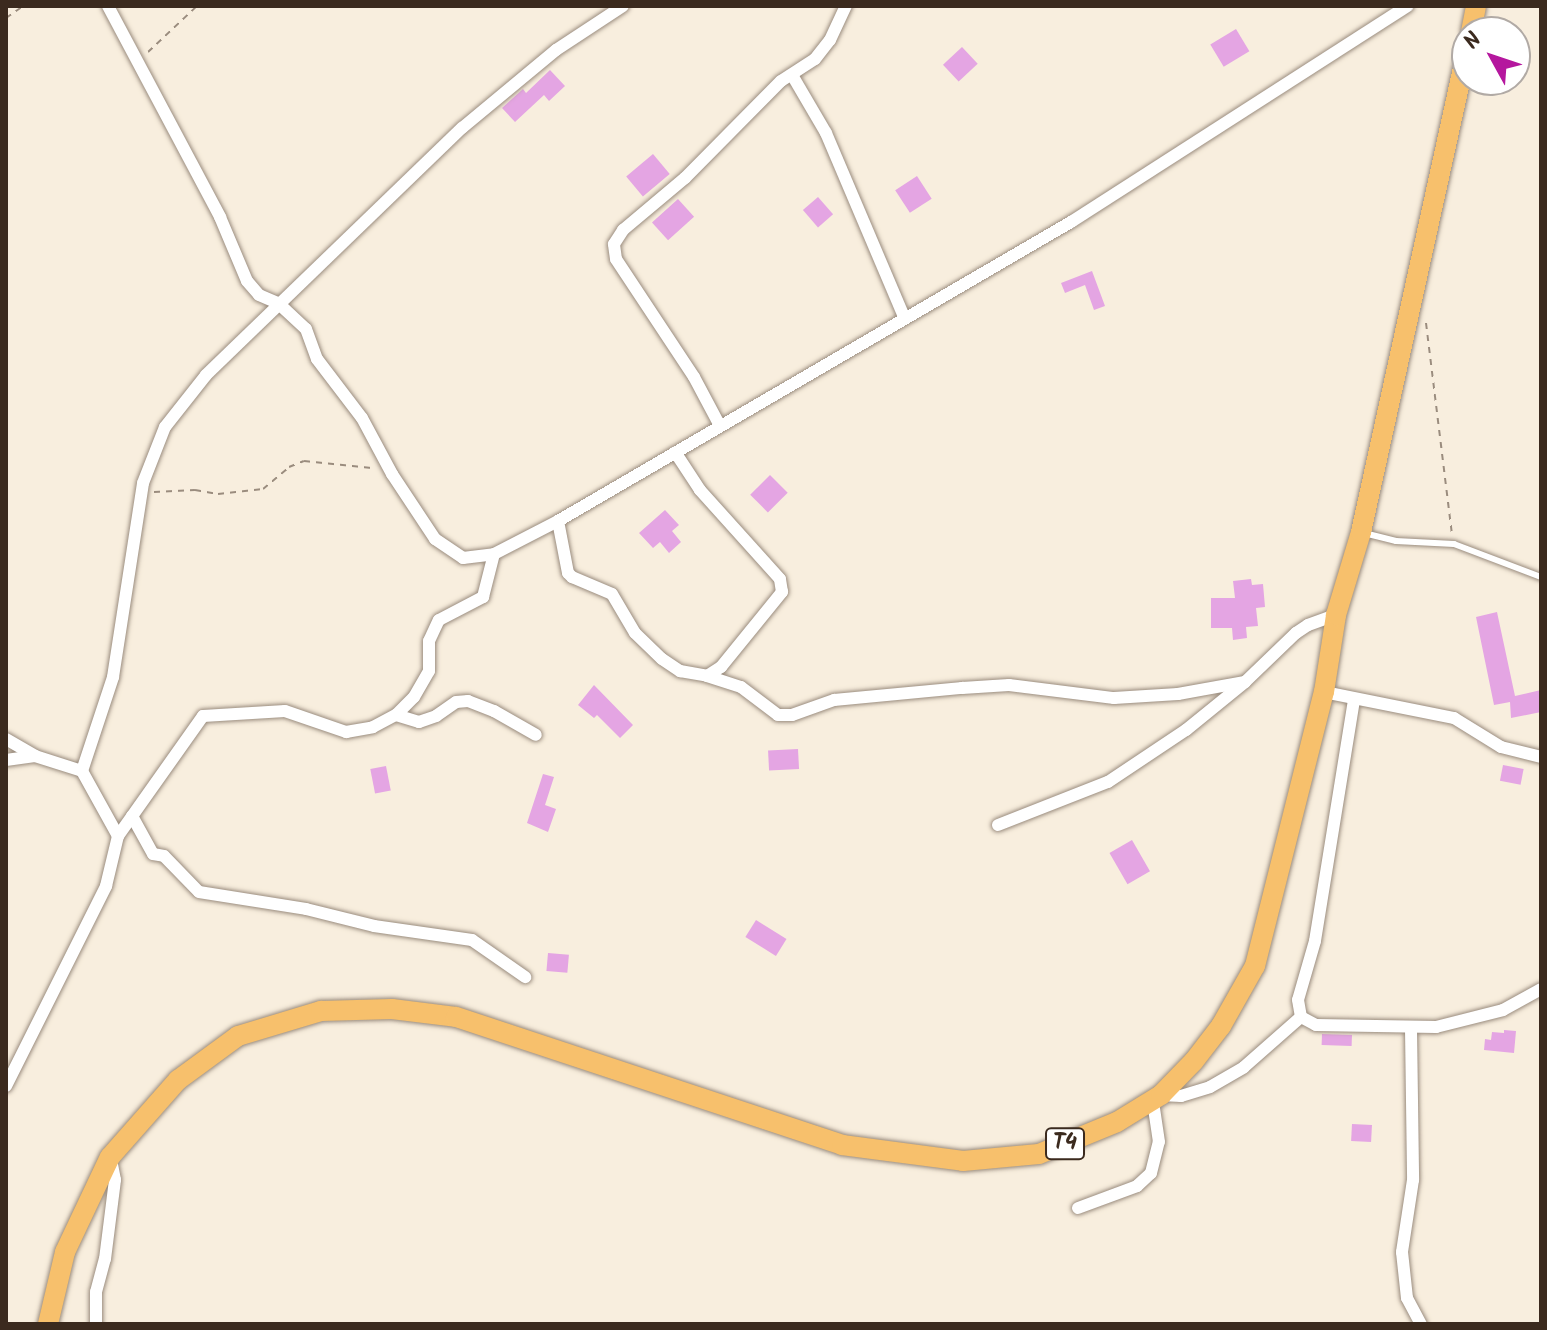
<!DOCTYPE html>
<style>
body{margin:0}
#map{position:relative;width:1547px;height:1330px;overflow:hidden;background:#f8eede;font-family:Kalam,sans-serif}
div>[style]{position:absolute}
.building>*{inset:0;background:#e4a5e3;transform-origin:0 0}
.path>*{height:2px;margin-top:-1px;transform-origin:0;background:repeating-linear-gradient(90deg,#9a8c7e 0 6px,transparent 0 12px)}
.roads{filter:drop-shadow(0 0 2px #9a8c7e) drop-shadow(0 0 2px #9a8c7e)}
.service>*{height:6px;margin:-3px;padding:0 3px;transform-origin:3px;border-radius:3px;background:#fff}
.minor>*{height:12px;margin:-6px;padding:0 6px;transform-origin:6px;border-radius:6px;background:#fff}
.trunk>*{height:20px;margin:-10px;padding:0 10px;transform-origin:10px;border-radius:10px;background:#f7c06c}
span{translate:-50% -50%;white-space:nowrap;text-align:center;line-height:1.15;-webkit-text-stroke:6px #fff;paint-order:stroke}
.shield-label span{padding:2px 6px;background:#fff;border:2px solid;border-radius:6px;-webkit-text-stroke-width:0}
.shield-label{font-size:22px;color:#3b2a1e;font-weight:700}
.frame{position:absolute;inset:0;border:8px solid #3b2a1e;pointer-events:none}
.north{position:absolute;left:1451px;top:16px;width:80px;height:80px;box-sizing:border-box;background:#fff;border:2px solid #b1aaa5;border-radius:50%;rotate:310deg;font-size:22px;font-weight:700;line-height:32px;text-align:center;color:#3b2a1e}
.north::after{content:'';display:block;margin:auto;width:28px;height:36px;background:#b5179e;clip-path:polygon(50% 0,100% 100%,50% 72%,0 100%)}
</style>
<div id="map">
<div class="building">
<i style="left:1236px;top:29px;width:26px;height:30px;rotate:59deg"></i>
<i style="left:962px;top:47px;width:23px;height:26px;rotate:47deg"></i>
<i style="clip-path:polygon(550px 70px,565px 86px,549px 101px,544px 95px,515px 122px,502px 108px,523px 89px,526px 93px)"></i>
<i style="left:653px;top:154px;width:26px;height:35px;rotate:50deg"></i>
<i style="left:917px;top:176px;width:27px;height:26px;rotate:57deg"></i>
<i style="left:818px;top:197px;width:23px;height:20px;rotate:49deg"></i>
<i style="left:678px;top:199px;width:24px;height:35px;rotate:48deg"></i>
<i style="clip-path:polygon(1092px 271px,1105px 306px,1094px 310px,1085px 285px,1065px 293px,1061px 283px)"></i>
<i style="left:770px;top:475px;width:25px;height:28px;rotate:45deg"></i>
<i style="clip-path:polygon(665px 510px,679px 525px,672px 531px,681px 542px,669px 553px,660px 542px,653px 548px,639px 533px)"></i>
<i style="clip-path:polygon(1251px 579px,1252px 585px,1263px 584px,1265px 607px,1256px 608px,1258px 626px,1246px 627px,1247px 638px,1233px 640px,1232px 628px,1211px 628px,1211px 598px,1235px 598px,1233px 581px)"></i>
<i style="clip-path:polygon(1497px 612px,1515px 696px,1541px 690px,1541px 712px,1511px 718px,1510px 702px,1494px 705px,1476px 617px)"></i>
<i style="clip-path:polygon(594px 685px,633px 725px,620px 738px,597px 715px,594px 718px,578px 705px)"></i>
<i style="left:798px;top:749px;width:20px;height:30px;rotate:87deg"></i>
<i style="left:1503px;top:765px;width:21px;height:16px;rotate:11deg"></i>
<i style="left:386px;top:766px;width:25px;height:16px;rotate:79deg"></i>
<i style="clip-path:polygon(543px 774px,554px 777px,545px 805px,556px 809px,548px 832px,527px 823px)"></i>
<i style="left:1132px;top:840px;width:36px;height:26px;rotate:60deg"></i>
<i style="left:756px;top:920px;width:36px;height:20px;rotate:32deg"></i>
<i style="left:548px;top:953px;width:21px;height:18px;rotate:5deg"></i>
<i style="clip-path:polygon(1504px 1030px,1516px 1031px,1514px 1053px,1484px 1050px,1485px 1039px,1491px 1040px,1492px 1032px,1504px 1033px)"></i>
<i style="left:1322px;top:1034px;width:30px;height:11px;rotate:2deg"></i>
<i style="left:1352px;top:1124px;width:20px;height:17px;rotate:3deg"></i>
</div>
<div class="path">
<i style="left:6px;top:18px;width:21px;rotate:-35deg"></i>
<i style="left:148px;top:52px;width:67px;rotate:-43.2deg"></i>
<i style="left:1426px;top:323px;width:214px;rotate:83deg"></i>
<i style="left:154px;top:492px;width:41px;rotate:-2.8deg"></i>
<i style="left:195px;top:490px;width:23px;rotate:10deg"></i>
<i style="left:218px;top:494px;width:45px;rotate:-6.3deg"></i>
<i style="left:263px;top:489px;width:34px;rotate:-40deg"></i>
<i style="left:289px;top:467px;width:16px;rotate:-22deg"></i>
<i style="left:304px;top:461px;width:68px;rotate:5.9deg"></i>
</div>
<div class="roads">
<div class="service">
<i style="left:1364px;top:533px;width:33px;rotate:14deg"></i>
<i style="left:1396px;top:541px;width:58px;rotate:3deg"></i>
<i style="left:1454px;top:544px;width:93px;rotate:20.8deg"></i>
</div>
<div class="minor">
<i style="left:108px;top:6px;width:239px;rotate:62deg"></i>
<i style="left:220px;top:217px;width:69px;rotate:67.1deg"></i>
<i style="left:247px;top:281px;width:18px;rotate:49deg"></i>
<i style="left:259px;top:295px;width:21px;rotate:23deg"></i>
<i style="left:278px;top:303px;width:38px;rotate:43deg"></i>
<i style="left:306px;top:329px;width:32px;rotate:70deg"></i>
<i style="left:317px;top:359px;width:74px;rotate:52.7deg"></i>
<i style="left:362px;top:418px;width:64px;rotate:61.8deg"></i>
<i style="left:392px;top:474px;width:78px;rotate:56.5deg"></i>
<i style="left:435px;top:539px;width:34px;rotate:34deg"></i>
<i style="left:463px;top:558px;width:31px;rotate:-7deg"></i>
<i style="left:792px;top:75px;width:67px;rotate:59.6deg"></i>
<i style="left:826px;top:133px;width:200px;rotate:67deg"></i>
<i style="left:719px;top:424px;width:53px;rotate:-118deg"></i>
<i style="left:694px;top:377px;width:141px;rotate:-123.5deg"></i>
<i style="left:616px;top:259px;width:15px;rotate:-98deg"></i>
<i style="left:614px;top:244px;width:17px;rotate:-57deg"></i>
<i style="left:623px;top:230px;width:81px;rotate:-40deg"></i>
<i style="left:685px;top:178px;width:136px;rotate:-45.3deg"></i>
<i style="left:781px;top:81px;width:40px;rotate:-32.9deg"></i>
<i style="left:815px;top:59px;width:24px;rotate:-52deg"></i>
<i style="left:830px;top:40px;width:38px;rotate:-65deg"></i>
<i style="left:558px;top:521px;width:53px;rotate:79.1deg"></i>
<i style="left:568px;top:573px;width:6px;rotate:45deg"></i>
<i style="left:572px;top:577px;width:43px;rotate:23deg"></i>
<i style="left:612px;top:594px;width:45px;rotate:59.5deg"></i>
<i style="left:635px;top:633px;width:37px;rotate:44deg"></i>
<i style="left:662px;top:659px;width:22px;rotate:34deg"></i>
<i style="left:680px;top:671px;width:27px;rotate:10deg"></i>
<i style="left:707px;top:676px;width:17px;rotate:-33deg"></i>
<i style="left:721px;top:667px;width:97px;rotate:-50.9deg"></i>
<i style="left:782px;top:592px;width:13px;rotate:-99deg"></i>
<i style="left:780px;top:579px;width:120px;rotate:-132deg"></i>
<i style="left:700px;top:490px;width:45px;rotate:-123.3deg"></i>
<i style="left:707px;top:676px;width:36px;rotate:18deg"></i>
<i style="left:741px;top:687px;width:46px;rotate:37.1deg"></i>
<i style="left:778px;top:715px;width:14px"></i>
<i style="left:792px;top:715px;width:45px;rotate:-19.7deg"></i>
<i style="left:834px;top:700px;width:129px;rotate:-5.4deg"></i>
<i style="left:962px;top:688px;width:47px;rotate:-3.7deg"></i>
<i style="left:1009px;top:685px;width:106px;rotate:7.1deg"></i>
<i style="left:1114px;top:698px;width:64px;rotate:-3.6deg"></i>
<i style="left:1178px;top:694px;width:68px;rotate:-10.2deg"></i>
<i style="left:1324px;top:692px;width:133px;rotate:11.3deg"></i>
<i style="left:1454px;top:718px;width:55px;rotate:31.7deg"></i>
<i style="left:1501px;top:747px;width:41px;rotate:14deg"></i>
<i style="left:1354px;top:700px;width:244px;rotate:99.2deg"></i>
<i style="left:1315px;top:941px;width:61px;rotate:106.1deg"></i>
<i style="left:1298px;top:1000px;width:17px;rotate:80deg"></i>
<i style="left:1301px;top:1017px;width:17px;rotate:28deg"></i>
<i style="left:1316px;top:1025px;width:120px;rotate:1deg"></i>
<i style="left:1436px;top:1027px;width:69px;rotate:-14.2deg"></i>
<i style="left:1503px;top:1010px;width:43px;rotate:-28.9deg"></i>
<i style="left:396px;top:715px;width:24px;rotate:17deg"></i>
<i style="left:419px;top:722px;width:18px;rotate:-19deg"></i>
<i style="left:436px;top:716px;width:24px;rotate:-35deg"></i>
<i style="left:456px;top:702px;width:12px;rotate:-5deg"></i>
<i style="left:468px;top:701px;width:28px;rotate:21deg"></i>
<i style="left:494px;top:711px;width:48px;rotate:29.7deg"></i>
<i style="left:6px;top:739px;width:34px;rotate:30deg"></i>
<i style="left:35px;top:756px;width:49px;rotate:17.7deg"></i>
<i style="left:6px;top:760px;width:29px;rotate:-8deg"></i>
<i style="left:132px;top:816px;width:43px;rotate:61.1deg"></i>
<i style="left:153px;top:854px;width:11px;rotate:10deg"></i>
<i style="left:164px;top:856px;width:50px;rotate:45.8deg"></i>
<i style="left:199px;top:892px;width:108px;rotate:9deg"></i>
<i style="left:306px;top:909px;width:70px;rotate:14deg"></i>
<i style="left:374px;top:926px;width:99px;rotate:8.1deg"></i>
<i style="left:472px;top:940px;width:65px;rotate:34.9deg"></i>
<i style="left:998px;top:825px;width:118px;rotate:-21.4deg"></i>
<i style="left:1108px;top:782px;width:94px;rotate:-33.7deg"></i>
<i style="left:1186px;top:730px;width:76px;rotate:-39.1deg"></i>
<i style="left:1245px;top:682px;width:71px;rotate:-43.9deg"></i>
<i style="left:1296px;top:633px;width:14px;rotate:-34deg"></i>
<i style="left:1308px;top:625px;width:30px;rotate:-20deg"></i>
<i style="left:118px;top:836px;width:74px;rotate:-119deg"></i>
<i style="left:82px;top:771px;width:99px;rotate:-71.7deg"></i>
<i style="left:113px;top:677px;width:196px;rotate:-81.2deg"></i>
<i style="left:143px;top:483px;width:60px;rotate:-68.6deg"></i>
<i style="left:165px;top:427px;width:66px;rotate:-51.7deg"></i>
<i style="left:206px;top:375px;width:356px;rotate:-44deg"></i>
<i style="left:462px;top:128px;width:122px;rotate:-39.7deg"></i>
<i style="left:556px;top:50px;width:80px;rotate:-33.3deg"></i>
<i style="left:1411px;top:1029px;width:151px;rotate:89.2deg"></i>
<i style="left:1413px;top:1180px;width:73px;rotate:98.7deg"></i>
<i style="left:1402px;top:1252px;width:46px;rotate:83.8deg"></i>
<i style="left:1407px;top:1298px;width:30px;rotate:62deg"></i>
<i style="left:6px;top:1086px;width:224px;rotate:-63.4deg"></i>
<i style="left:106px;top:886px;width:51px;rotate:-76.5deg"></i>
<i style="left:118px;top:836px;width:147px;rotate:-54.7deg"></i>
<i style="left:203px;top:716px;width:82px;rotate:-3.5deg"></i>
<i style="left:285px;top:711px;width:65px;rotate:19deg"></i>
<i style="left:346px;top:732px;width:27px;rotate:-10deg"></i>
<i style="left:373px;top:727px;width:26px;rotate:-28deg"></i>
<i style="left:396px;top:715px;width:25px;rotate:-45deg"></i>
<i style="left:414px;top:697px;width:30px;rotate:-60deg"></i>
<i style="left:429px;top:671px;width:30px;rotate:-90deg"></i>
<i style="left:429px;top:641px;width:23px;rotate:-65deg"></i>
<i style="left:439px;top:620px;width:50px;rotate:-27.6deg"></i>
<i style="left:483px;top:597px;width:44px;rotate:-75.7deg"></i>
<i style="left:494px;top:554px;width:72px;rotate:-27.3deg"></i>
<i style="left:558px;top:521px;width:594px;rotate:-30.24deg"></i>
<i style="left:1071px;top:222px;width:400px;rotate:-32.7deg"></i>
<i style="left:1161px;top:1095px;width:20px;rotate:3deg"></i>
<i style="left:1181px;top:1096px;width:30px;rotate:-17deg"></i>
<i style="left:1210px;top:1087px;width:39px;rotate:-30deg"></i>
<i style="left:1244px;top:1067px;width:76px;rotate:-41.3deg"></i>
<i style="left:1078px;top:1208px;width:63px;rotate:-20.4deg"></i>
<i style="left:1137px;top:1186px;width:19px;rotate:-43deg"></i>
<i style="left:1151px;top:1173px;width:32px;rotate:-76deg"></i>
<i style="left:1159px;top:1142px;width:40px;rotate:-98.5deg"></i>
<i style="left:96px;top:1324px;width:32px;rotate:-90deg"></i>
<i style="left:96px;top:1292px;width:34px;rotate:-75deg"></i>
<i style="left:105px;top:1259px;width:80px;rotate:-82.8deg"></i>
<i style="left:115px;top:1180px;width:20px;rotate:-101deg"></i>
</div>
<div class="trunk">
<i style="left:1471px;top:32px;width:26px;rotate:-79deg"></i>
<i style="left:48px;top:1324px;width:74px;rotate:-76.7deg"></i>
<i style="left:65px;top:1252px;width:105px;rotate:-64.7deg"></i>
<i style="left:110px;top:1157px;width:103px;rotate:-48.6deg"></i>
<i style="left:178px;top:1080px;width:74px;rotate:-36.3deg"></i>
<i style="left:238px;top:1036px;width:87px;rotate:-16.8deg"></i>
<i style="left:321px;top:1011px;width:71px;rotate:-1.6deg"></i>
<i style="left:392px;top:1009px;width:64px;rotate:7.1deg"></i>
<i style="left:456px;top:1017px;width:407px;rotate:18.3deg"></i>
<i style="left:842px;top:1145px;width:122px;rotate:7.5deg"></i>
<i style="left:963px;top:1161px;width:76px;rotate:-5.3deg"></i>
<i style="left:1039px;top:1154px;width:84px;rotate:-22.3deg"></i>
<i style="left:1117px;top:1122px;width:52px;rotate:-31.5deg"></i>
<i style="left:1161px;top:1095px;width:47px;rotate:-45.9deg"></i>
<i style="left:1194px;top:1061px;width:44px;rotate:-52.4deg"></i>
<i style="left:1221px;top:1026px;width:69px;rotate:-60.5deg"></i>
<i style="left:1255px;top:966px;width:283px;rotate:-75.9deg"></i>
<i style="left:1324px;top:692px;width:78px;rotate:-81.1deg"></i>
<i style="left:1336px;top:615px;width:87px;rotate:-73.2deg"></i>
<i style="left:1361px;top:532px;width:495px;rotate:-77.6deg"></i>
</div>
</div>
<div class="shield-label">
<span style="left:1065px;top:1144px">T4</span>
</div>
<div class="frame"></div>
<div class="north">N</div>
</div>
